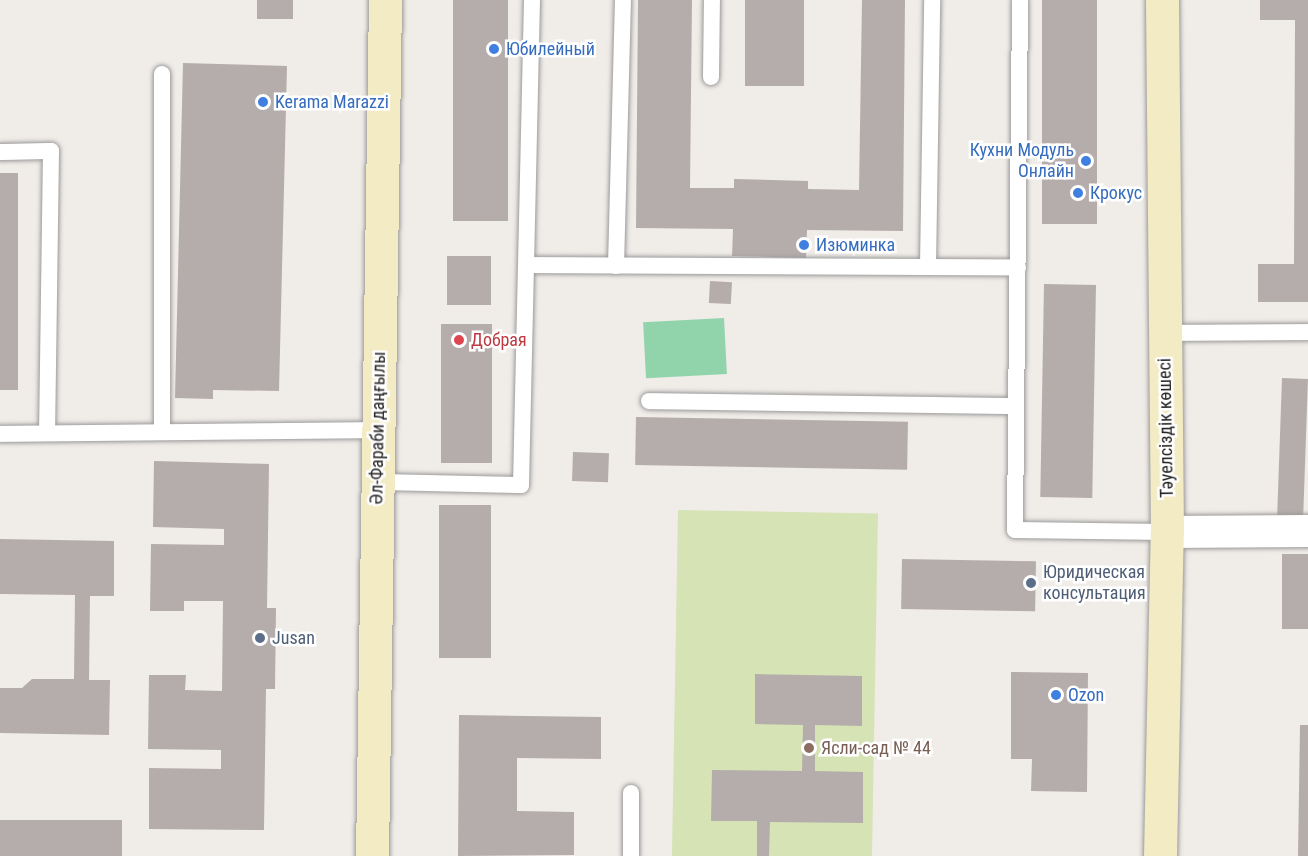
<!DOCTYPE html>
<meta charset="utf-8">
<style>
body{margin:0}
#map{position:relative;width:1308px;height:856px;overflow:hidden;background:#f0ece8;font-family:"Roboto Condensed",sans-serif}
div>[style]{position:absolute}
.grass>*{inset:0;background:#d5e3b5;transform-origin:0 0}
.pitch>*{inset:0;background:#91d4ac;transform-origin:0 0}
.building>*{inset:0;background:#b5adab;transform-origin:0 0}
.roads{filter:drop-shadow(0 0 2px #9b9b9b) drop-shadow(0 0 2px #9b9b9b)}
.service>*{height:16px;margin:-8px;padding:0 8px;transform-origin:8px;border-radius:8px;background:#fff}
.minor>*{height:32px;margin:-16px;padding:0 16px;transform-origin:16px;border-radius:16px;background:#fff}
.secondary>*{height:33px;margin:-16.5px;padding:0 16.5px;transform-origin:16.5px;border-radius:16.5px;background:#f2ebc4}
.dots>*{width:16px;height:16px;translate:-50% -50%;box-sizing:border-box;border:3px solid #fff;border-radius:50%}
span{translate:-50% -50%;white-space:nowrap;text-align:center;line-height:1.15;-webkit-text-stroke:5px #fff;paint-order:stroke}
.shop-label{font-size:18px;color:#366cbe}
.left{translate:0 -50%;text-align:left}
.right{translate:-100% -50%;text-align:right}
.health-label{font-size:18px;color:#be3a42}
.street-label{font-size:18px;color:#212121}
.service-label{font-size:18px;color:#4e5e75}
.education-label{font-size:18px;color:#785e54}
</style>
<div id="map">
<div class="grass">
<i style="left:678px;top:510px;width:200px;height:346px;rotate:1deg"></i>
</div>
<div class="pitch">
<i style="left:724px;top:318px;width:56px;height:81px;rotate:87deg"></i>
</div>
<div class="building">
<i style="left:257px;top:0;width:36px;height:19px"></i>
<i style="left:453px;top:0;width:55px;height:221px"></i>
<i style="clip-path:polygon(638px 0,692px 0,690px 188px,734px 188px,734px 179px,808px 181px,808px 189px,859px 190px,862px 0,905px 0,903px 231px,807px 230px,806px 258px,732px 256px,733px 229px,636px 228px)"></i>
<i style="left:745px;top:0;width:59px;height:86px"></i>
<i style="left:1042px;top:0;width:55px;height:224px"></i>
<i style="clip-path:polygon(1260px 0,1308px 0,1308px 302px,1258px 302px,1258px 264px,1294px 264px,1295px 20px,1260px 20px)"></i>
<i style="clip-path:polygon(183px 63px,287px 66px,279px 391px,213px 390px,213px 399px,175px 398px)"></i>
<i style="left:0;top:173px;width:18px;height:217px"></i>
<i style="left:447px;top:256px;width:44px;height:49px"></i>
<i style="left:710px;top:281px;width:22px;height:22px;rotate:3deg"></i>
<i style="left:1044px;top:284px;width:52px;height:213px;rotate:1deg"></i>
<i style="left:441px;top:324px;width:51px;height:139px"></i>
<i style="left:1282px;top:378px;width:26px;height:145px;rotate:2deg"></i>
<i style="left:636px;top:417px;width:272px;height:48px;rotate:1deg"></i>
<i style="left:573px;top:452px;width:36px;height:29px;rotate:2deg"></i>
<i style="clip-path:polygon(154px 461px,269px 464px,267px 608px,276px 608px,275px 689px,266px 689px,264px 830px,149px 829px,149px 768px,221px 769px,221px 750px,148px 749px,149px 675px,186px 675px,185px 690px,222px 691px,223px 601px,184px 601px,184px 611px,150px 611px,151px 544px,224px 545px,224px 529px,153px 527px)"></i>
<i style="left:439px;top:505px;width:52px;height:153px"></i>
<i style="clip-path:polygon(0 539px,114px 541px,114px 596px,90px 596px,89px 680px,110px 680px,109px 735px,0 733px,0 688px,22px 688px,32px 679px,74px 679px,75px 595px,0 594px)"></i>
<i style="left:1282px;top:554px;width:26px;height:75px"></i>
<i style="left:902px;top:559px;width:134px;height:50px;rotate:1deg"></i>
<i style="clip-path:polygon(1011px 672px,1088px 673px,1087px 792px,1031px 791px,1032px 759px,1011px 759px)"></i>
<i style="clip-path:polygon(755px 674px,862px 676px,862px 726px,815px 725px,815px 771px,863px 772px,863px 823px,770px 822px,769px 856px,757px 856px,757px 821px,711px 821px,712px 770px,802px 771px,803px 725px,755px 724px)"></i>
<i style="clip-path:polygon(459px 715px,601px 717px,601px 759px,517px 758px,517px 811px,574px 812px,574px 855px,458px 856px)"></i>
<i style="clip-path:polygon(1300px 725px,1308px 725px,1308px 856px,1298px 856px)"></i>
<i style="left:0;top:820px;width:122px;height:36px"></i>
</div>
<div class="roads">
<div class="service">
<i style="left:1020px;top:0;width:530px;rotate:90.54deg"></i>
<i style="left:1015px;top:530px;width:152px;rotate:0.8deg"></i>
<i style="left:711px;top:77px;width:77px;rotate:-89.3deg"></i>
<i style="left:0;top:152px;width:51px;rotate:-1.1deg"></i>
<i style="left:51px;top:151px;width:282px;rotate:90.8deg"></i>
<i style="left:526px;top:265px;width:492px;rotate:0.3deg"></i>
<i style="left:616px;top:266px;width:266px;rotate:-88.5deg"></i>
<i style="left:928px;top:267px;width:267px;rotate:-89.1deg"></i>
<i style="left:1165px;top:333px;width:143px;rotate:-0.4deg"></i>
<i style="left:649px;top:401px;width:367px;rotate:0.8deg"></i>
<i style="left:162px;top:430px;width:356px;rotate:-90deg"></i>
<i style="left:0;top:434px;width:378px;rotate:-0.6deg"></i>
<i style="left:377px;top:482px;width:144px;rotate:1.2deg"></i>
<i style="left:521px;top:485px;width:485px;rotate:-88.7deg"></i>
<i style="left:631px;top:793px;width:63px;rotate:90deg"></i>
</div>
<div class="minor">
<i style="left:1167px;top:532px;width:141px;rotate:-0.4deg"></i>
</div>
<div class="secondary">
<i style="left:372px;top:856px;width:856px;rotate:-89.13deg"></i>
<i style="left:1160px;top:856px;width:324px;rotate:-88.8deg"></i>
<i style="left:1167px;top:532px;width:532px;rotate:-90.54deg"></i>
</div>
</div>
<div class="dots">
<i style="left:494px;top:49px;background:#3f7fe0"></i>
<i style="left:263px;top:102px;background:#3f7fe0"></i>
<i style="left:1086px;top:161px;background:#3f7fe0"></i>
<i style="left:1078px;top:193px;background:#3f7fe0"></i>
<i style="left:804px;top:245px;background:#3f7fe0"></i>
<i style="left:459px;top:340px;background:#e0444e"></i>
<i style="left:1031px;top:583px;background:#5c6f8a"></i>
<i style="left:260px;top:638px;background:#5c6f8a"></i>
<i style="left:1056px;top:695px;background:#3f7fe0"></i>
<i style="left:809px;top:748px;background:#8d6e63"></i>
</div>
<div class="shop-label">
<span class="left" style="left:506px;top:49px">Юбилейный</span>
<span class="left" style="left:275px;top:102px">Kerama Marazzi</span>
<span class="right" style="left:1074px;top:161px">Кухни Модуль<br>Онлайн</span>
<span class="left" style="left:1090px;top:193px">Крокус</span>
<span class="left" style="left:816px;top:245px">Изюминка</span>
<span class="left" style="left:1068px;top:695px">Ozon</span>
</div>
<div class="health-label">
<span class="left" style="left:471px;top:340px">Добрая</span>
</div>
<div class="street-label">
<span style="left:378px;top:428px;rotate:-89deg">Әл-Фараби даңғылы</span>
<span style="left:1166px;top:428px;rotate:-91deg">Тәуелсіздік көшесі</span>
</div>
<div class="service-label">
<span class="left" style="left:1043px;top:583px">Юридическая<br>консультация</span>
<span class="left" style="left:272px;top:638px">Jusan</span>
</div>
<div class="education-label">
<span class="left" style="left:821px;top:748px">Ясли-сад № 44</span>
</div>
</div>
